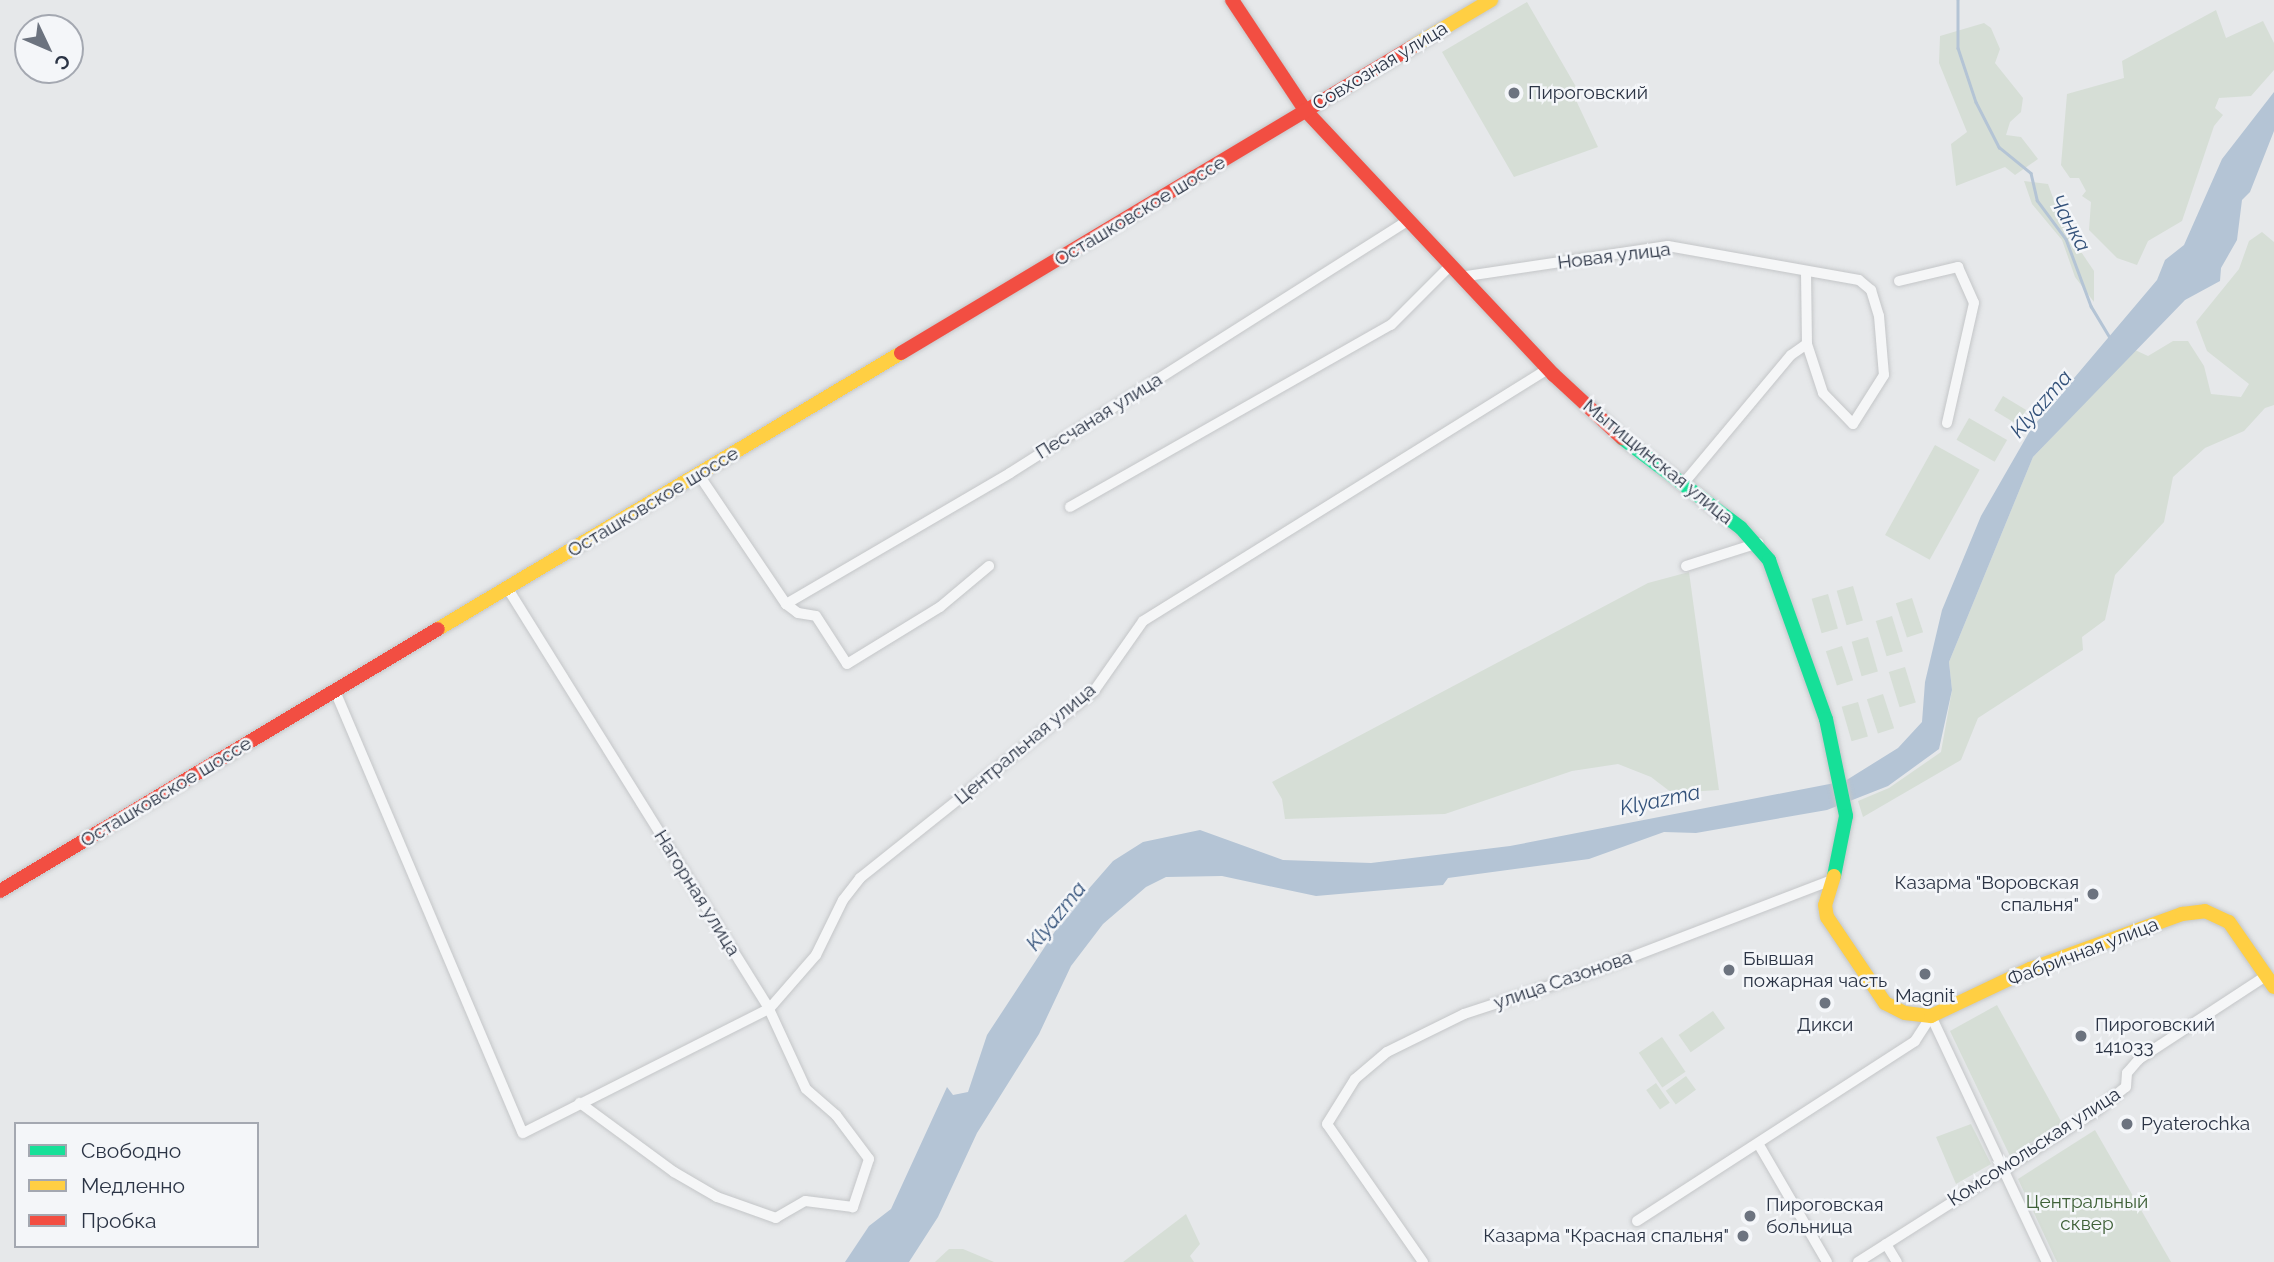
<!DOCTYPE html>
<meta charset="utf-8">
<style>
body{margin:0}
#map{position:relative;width:2274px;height:1262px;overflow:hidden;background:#e6e8ea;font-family:Raleway,sans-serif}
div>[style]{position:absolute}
.green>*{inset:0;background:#d6ded6;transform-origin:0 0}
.water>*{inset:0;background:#b4c4d5}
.stream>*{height:2.5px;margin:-1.25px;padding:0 1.25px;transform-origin:1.25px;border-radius:1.25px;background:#b4c4d5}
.roads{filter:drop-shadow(0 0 2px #c4c6c8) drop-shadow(0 0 2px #c4c6c8)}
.street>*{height:10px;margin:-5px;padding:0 5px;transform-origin:5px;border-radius:5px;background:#f5f6f7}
.fast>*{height:14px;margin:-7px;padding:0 7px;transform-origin:7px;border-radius:7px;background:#16e098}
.slow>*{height:14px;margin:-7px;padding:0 7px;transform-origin:7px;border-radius:7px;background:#ffcf43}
.jam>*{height:14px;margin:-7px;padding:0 7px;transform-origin:7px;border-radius:7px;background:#f24e42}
.dots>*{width:19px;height:19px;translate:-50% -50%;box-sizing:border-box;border:4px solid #f4f6f9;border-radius:50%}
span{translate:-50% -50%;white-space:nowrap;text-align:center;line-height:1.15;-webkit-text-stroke:5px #f4f6f9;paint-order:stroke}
.street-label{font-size:19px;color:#2b3445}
.poi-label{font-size:19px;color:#2b3445}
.left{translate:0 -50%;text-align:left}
.right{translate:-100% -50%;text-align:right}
.park-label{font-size:19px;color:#3f6138}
.water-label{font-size:21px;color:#34527a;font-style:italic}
.legend{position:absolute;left:14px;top:1122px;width:245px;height:126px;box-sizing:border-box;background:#f4f6f9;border:2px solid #a4a8b1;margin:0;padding:9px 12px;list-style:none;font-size:21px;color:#2b3445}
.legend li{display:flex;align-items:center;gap:14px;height:35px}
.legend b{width:35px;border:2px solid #a4a8b1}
.north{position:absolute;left:14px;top:14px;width:70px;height:70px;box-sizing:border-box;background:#f4f6f9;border:2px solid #a4a8b1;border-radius:50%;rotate:134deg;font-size:19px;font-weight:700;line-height:28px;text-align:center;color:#2b3445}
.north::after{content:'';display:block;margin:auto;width:24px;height:32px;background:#6c737f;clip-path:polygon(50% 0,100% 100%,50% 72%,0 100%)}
</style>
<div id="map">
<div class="green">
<i style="clip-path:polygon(1527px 2px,1579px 92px,1574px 96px,1598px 147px,1514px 177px,1442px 52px)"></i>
<i style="clip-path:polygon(2216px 10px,2226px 38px,2263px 21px,2274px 43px,2274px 70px,2251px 96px,2219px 98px,2215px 108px,2223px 115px,2214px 126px,2182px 221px,2148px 241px,2137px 265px,2117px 258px,2089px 230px,2091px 202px,2082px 196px,2086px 191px,2079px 178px,2070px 178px,2061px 165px,2067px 94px,2124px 78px,2122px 61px)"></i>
<i style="clip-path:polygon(1984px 23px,1991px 28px,2000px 49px,1995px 63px,2023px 98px,2021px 112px,2010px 122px,2006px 135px,2021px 137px,2038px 159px,2015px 175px,2005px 167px,1956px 186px,1951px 144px,1967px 132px,1939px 63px,1940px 36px)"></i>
<i style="clip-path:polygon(2024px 181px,2048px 184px,2063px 225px,2094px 271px,2094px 302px,2075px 277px,2062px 240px,2032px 204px)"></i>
<i style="clip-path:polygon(2262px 232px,2274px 242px,2274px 405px,2265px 408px,2244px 431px,2205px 448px,2173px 477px,2164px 522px,2115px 575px,2105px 620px,2082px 637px,2083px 650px,1978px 718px,1961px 760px,1863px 817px,1858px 801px,1889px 788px,1941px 752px,1952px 690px,1949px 662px,2033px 457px,2135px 350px,2148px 356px,2173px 341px,2188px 341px,2204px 366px,2211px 394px,2241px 397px,2249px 384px,2207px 351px,2196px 322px,2239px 269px,2249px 241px)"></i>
<i style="left:2003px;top:396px;width:27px;height:17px;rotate:31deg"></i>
<i style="left:1969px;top:418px;width:44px;height:25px;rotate:30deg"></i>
<i style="left:1935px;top:445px;width:51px;height:103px;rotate:29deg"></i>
<i style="clip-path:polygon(1689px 572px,1719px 790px,1672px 793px,1651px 777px,1618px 764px,1572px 771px,1445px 814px,1285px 819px,1282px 799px,1272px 782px,1648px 583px)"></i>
<i style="left:1853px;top:586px;width:36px;height:17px;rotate:74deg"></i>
<i style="left:1828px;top:594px;width:36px;height:17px;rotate:74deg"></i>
<i style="left:1912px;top:598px;width:36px;height:17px;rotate:72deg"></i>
<i style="left:1892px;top:616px;width:37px;height:17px;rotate:73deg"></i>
<i style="left:1868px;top:637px;width:36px;height:17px;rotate:74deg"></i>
<i style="left:1842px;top:646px;width:36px;height:17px;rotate:72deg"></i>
<i style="left:1905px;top:667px;width:37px;height:17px;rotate:73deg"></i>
<i style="left:1883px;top:694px;width:36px;height:17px;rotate:72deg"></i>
<i style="left:1858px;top:702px;width:36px;height:17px;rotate:74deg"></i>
<i style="clip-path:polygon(1997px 1005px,2062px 1123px,2010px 1156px,1950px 1031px)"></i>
<i style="left:1713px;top:1011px;width:21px;height:42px;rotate:55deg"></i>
<i style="left:1662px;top:1037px;width:42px;height:28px;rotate:56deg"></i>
<i style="left:1686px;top:1076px;width:17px;height:25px;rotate:54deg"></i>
<i style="left:1656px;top:1083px;width:24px;height:12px;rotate:55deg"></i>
<i style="clip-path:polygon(1971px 1124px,1991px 1164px,1956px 1184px,1936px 1137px)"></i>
<i style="clip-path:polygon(2095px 1130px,2171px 1262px,2057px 1262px,2018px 1179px)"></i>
<i style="clip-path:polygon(1186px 1214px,1200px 1244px,1190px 1256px,1194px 1262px,1123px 1262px)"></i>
<i style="clip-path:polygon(949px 1249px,963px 1249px,994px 1262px,935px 1262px)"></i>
</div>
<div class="water">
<i style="clip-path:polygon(2274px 92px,2274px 131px,2250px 192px,2242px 200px,2237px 240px,2221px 268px,2220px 281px,2185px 300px,2033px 457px,1949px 662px,1952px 690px,1939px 749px,1888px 786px,1827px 810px,1696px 833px,1664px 832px,1589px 859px,1448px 878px,1443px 885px,1316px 896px,1222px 876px,1166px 877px,1146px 887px,1103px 924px,1071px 966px,1039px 1034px,977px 1133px,938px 1217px,909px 1262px,845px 1262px,869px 1226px,891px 1209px,947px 1087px,953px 1095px,968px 1092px,987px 1035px,1065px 916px,1113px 861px,1143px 842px,1200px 830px,1283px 860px,1371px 863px,1510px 846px,1845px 781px,1898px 748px,1922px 722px,1925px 682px,1942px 610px,1981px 516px,2031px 429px,2157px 280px,2165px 260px,2184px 245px,2222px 159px)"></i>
</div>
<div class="stream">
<i style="left:1958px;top:0;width:48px;rotate:90deg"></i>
<i style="left:1958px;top:48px;width:57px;rotate:71.6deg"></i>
<i style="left:1976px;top:102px;width:51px;rotate:62.9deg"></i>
<i style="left:1999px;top:147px;width:41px;rotate:39.1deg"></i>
<i style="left:2031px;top:173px;width:28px;rotate:77deg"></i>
<i style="left:2037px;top:200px;width:49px;rotate:53.4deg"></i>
<i style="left:2066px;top:239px;width:72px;rotate:69.5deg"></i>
<i style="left:2091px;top:306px;width:37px;rotate:59deg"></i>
</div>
<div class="roads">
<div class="street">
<i style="left:1460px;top:277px;width:210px;rotate:-8.5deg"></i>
<i style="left:1668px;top:246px;width:194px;rotate:10.1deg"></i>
<i style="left:1859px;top:280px;width:16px;rotate:40deg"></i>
<i style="left:1871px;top:290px;width:27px;rotate:73deg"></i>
<i style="left:1879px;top:316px;width:59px;rotate:85.2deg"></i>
<i style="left:1884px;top:375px;width:58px;rotate:122.3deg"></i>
<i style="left:1853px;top:424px;width:43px;rotate:-134.1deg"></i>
<i style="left:1823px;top:393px;width:52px;rotate:-108.1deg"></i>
<i style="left:1807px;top:344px;width:70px;rotate:-90.8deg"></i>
<i style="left:1899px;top:281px;width:61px;rotate:-13.3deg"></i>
<i style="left:1958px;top:267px;width:39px;rotate:66deg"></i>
<i style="left:1974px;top:303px;width:123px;rotate:102.7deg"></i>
<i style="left:699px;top:475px;width:156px;rotate:56deg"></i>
<i style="left:786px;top:604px;width:15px;rotate:37deg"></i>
<i style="left:798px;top:613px;width:18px;rotate:9deg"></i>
<i style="left:816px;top:616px;width:57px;rotate:57.1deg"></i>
<i style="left:847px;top:664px;width:109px;rotate:-31.5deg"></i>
<i style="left:940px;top:607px;width:64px;rotate:-39.9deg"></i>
<i style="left:1683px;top:484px;width:168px;rotate:-50.1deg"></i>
<i style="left:1791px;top:355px;width:19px;rotate:-35deg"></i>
<i style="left:1070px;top:507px;width:369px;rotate:-29.6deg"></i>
<i style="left:1391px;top:325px;width:83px;rotate:-45deg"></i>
<i style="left:1686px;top:566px;width:76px;rotate:-17.7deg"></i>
<i style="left:508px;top:589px;width:494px;rotate:58.1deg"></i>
<i style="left:769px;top:1009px;width:88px;rotate:65.2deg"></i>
<i style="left:806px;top:1089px;width:40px;rotate:41deg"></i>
<i style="left:836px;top:1115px;width:55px;rotate:53.1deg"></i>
<i style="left:869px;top:1159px;width:51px;rotate:108.4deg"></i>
<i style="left:853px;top:1207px;width:48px;rotate:-172.9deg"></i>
<i style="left:805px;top:1201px;width:34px;rotate:150deg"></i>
<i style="left:776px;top:1218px;width:63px;rotate:-160.4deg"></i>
<i style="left:717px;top:1197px;width:50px;rotate:-149.8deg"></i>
<i style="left:674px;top:1172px;width:117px;rotate:-143.7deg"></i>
<i style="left:786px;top:604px;width:259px;rotate:-30.3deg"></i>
<i style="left:1010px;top:473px;width:470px;rotate:-32.4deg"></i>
<i style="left:335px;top:691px;width:480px;rotate:67deg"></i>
<i style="left:523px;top:1133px;width:275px;rotate:-26.8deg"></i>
<i style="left:769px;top:1009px;width:72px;rotate:-49deg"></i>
<i style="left:816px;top:955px;width:61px;rotate:-63.9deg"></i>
<i style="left:843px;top:900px;width:28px;rotate:-52deg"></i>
<i style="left:860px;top:878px;width:300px;rotate:-38.6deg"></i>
<i style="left:1094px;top:691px;width:85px;rotate:-55deg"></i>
<i style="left:1143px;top:621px;width:477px;rotate:-31.9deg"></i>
<i style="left:1931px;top:1016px;width:272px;rotate:64.8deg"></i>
<i style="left:1759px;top:1145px;width:135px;rotate:59.8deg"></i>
<i style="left:1637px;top:1221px;width:331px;rotate:-32.9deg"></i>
<i style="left:1915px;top:1041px;width:30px;rotate:-57deg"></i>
<i style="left:1886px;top:1244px;width:21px;rotate:59deg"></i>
<i style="left:1423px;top:1262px;width:168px;rotate:-124.8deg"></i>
<i style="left:1327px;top:1124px;width:53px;rotate:-58.1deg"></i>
<i style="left:1355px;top:1079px;width:42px;rotate:-40.2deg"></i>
<i style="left:1387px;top:1052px;width:86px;rotate:-26.3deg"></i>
<i style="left:1464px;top:1014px;width:138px;rotate:-18.2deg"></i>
<i style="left:1595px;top:971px;width:254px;rotate:-21deg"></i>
<i style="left:1858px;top:1262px;width:282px;rotate:-32.4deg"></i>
<i style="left:2096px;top:1111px;width:38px;rotate:-39deg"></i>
<i style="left:2126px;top:1087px;width:14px;rotate:-86deg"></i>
<i style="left:2127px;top:1073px;width:18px;rotate:-49deg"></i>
<i style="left:2139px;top:1059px;width:152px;rotate:-33.2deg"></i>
</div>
<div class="fast">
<i style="left:1622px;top:438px;width:149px;rotate:37.1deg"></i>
<i style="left:1741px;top:528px;width:43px;rotate:48.8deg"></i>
<i style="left:1769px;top:560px;width:169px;rotate:70.3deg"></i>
<i style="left:1826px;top:719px;width:99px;rotate:78.3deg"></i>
<i style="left:1846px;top:816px;width:61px;rotate:101.3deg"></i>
</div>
<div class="slow">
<i style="left:1412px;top:47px;width:92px;rotate:-30.7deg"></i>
<i style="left:438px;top:629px;width:539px;rotate:-30.8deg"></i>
<i style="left:1834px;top:876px;width:30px;rotate:107deg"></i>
<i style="left:1825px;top:905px;width:12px;rotate:81deg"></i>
<i style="left:1827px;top:917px;width:104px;rotate:56deg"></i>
<i style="left:1885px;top:1003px;width:22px;rotate:27deg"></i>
<i style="left:1905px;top:1013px;width:26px;rotate:7deg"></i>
<i style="left:1931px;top:1016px;width:110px;rotate:-25.4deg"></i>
<i style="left:2030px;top:969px;width:162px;rotate:-19.9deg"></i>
<i style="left:2182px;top:914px;width:23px;rotate:-7deg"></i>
<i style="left:2205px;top:911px;width:26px;rotate:25deg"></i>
<i style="left:2229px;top:922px;width:79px;rotate:55.3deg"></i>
</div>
<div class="jam">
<i style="left:1232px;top:0;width:132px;rotate:56.4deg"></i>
<i style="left:1305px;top:110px;width:364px;rotate:46.8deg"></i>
<i style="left:1554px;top:375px;width:93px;rotate:42.8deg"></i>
<i style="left:901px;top:353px;width:596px;rotate:-30.91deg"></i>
<i style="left:0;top:891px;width:510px;rotate:-30.89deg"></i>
</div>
</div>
<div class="dots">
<i style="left:1514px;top:93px;background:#6c737f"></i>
<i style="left:2093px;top:894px;background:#6c737f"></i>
<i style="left:1729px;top:970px;background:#6c737f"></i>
<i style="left:1925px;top:974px;background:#6c737f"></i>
<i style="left:1825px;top:1003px;background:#6c737f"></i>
<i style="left:2081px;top:1036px;background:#6c737f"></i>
<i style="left:2127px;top:1124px;background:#6c737f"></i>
<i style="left:1750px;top:1216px;background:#6c737f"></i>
<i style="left:1743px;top:1236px;background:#6c737f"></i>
</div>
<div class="street-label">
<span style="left:1380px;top:66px;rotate:-31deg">Совхозная улица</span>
<span style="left:1140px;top:211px;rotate:-31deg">Осташковское шоссе</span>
<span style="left:1614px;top:256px;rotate:-7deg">Новая улица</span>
<span style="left:1099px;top:416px;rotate:-32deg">Песчаная улица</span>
<span style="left:1658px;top:462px;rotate:39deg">Мытищинская улица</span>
<span style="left:653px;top:502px;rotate:-31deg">Осташковское шоссе</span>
<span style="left:1025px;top:744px;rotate:-40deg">Центральная улица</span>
<span style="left:166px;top:792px;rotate:-31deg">Осташковское шоссе</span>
<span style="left:697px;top:893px;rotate:58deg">Нагорная улица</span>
<span style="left:2083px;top:952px;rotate:-21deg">Фабричная улица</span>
<span style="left:1563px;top:980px;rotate:-19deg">улица Сазонова</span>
<span style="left:2034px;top:1147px;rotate:-33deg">Комсомольская улица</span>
</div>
<div class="poi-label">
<span class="left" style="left:1528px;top:93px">Пироговский</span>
<span class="right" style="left:2079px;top:894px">Казарма "Воровская<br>спальня"</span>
<span class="left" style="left:1743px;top:970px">Бывшая<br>пожарная часть</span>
<span style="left:1925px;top:996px">Magnit</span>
<span style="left:1825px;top:1025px">Дикси</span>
<span class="left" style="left:2095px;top:1036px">Пироговский<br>141033</span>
<span class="left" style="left:2141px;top:1124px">Pyaterochka</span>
<span class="left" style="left:1766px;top:1216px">Пироговская<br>больница</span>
<span class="right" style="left:1729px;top:1236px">Казарма "Красная спальня"</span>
</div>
<div class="park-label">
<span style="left:2087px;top:1213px">Центральный<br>сквер</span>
</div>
<div class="water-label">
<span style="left:2070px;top:223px;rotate:61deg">Чанка</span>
<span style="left:2041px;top:404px;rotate:-49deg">Klyazma</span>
<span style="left:1660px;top:800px;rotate:-12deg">Klyazma</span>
<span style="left:1056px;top:916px;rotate:-51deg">Klyazma</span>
</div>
<ul class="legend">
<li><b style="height:9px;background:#16e098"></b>Свободно</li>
<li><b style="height:9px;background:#ffcf43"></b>Медленно</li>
<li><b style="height:9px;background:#f24e42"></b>Пробка</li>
</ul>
<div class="north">С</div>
</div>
